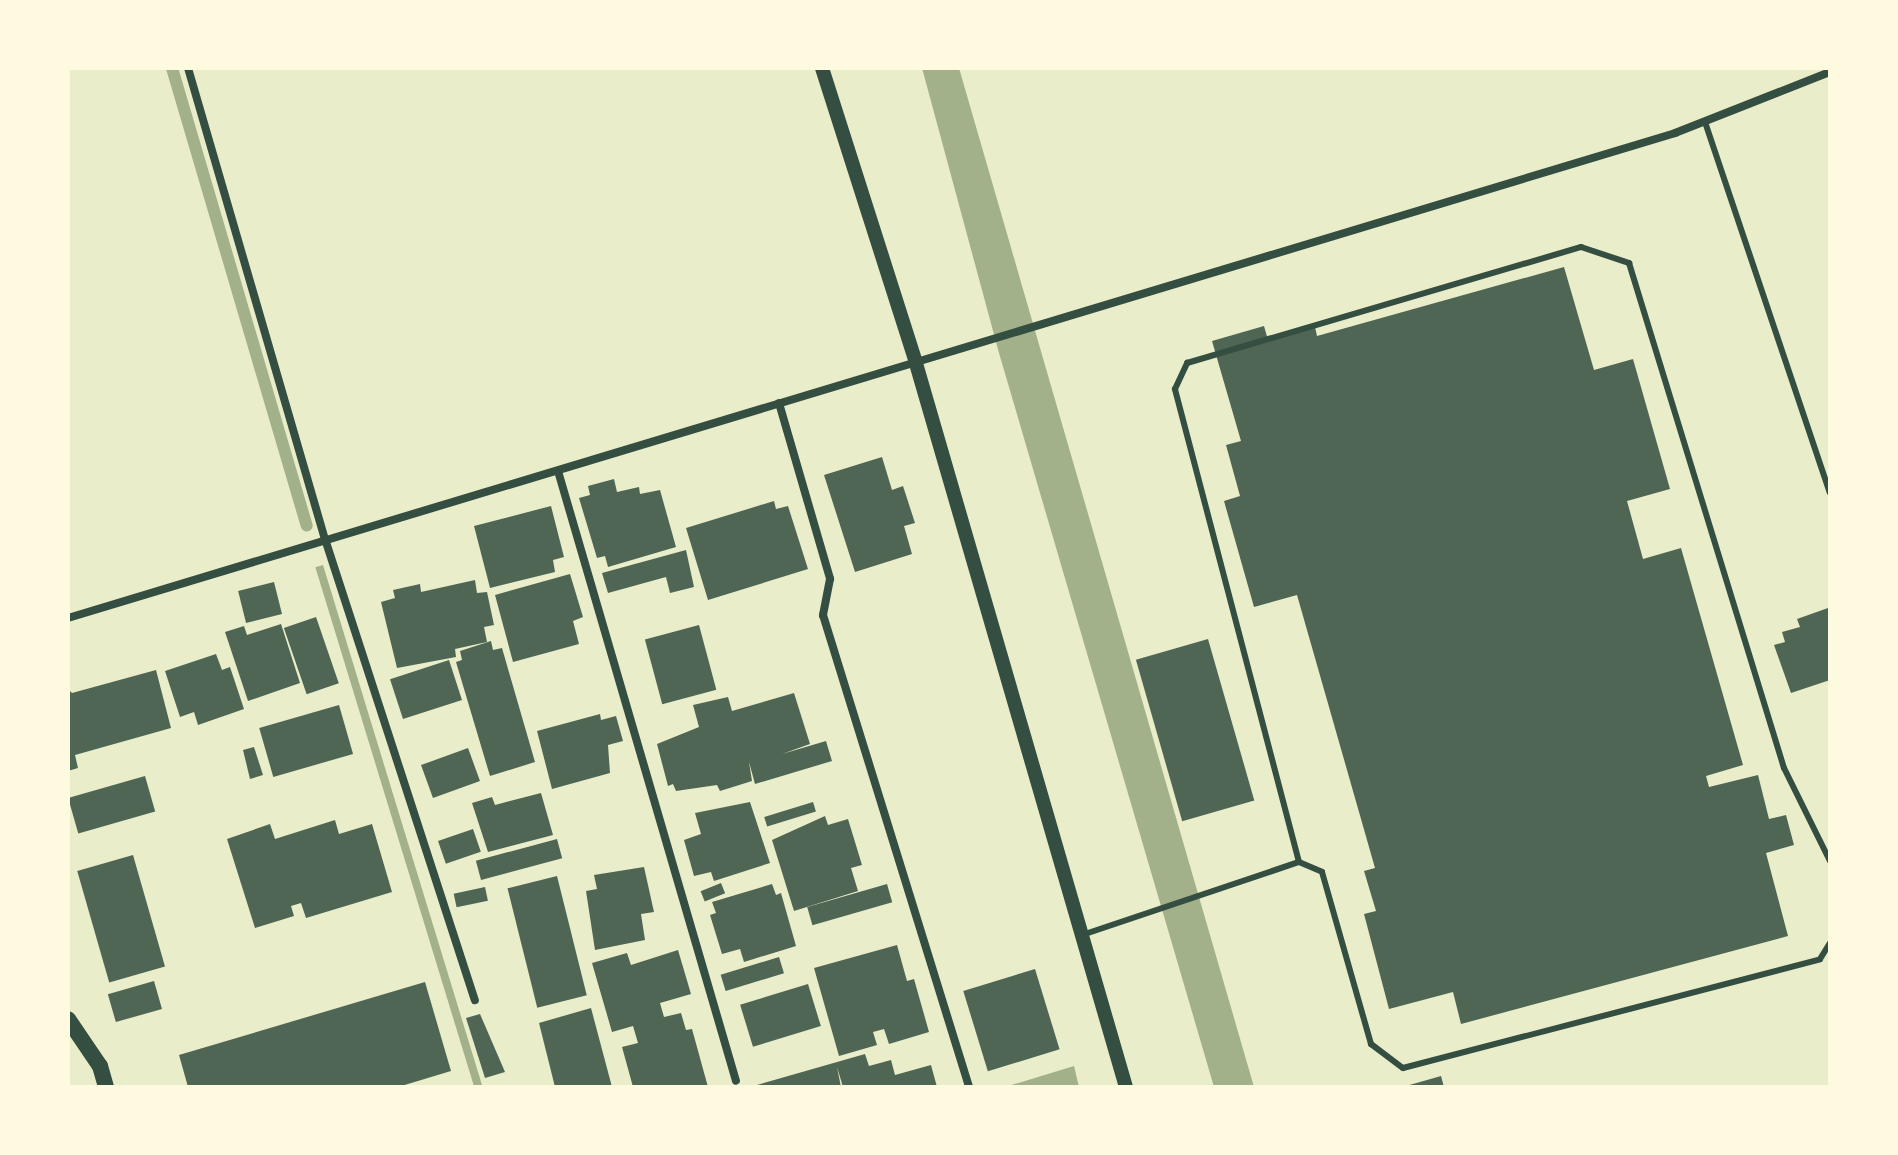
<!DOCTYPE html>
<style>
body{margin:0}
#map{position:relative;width:1898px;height:1155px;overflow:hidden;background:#e9edc9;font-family:"Archivo Narrow",sans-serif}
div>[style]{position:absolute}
.water>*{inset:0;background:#a3b18a;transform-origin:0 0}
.stream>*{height:12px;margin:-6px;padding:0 6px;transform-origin:6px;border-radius:6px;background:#a3b18a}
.building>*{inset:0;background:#4f6655;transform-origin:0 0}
.service>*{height:6px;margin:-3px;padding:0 3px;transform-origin:3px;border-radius:3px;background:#344e41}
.minor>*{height:8px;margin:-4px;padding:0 4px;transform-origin:4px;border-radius:4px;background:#344e41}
.tertiary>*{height:14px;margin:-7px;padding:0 7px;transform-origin:7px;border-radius:7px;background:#344e41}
.secondary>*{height:16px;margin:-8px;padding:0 8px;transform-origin:8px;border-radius:8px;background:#344e41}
span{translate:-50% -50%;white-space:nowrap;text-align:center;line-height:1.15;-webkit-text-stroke:7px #fefae0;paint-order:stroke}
.frame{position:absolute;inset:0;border:70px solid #fefae0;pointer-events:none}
</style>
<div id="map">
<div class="water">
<i style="clip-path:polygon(922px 68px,959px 68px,1254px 1087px,1214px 1087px,999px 353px)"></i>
<i style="left:323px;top:565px;width:547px;height:8px;rotate:73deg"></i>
<i style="clip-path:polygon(1074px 1066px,1079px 1087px,1005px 1087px)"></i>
</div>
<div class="stream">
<i style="left:172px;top:68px;width:477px;rotate:73.6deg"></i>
</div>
<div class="building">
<i style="clip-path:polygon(1564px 267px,1594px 370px,1633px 359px,1670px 489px,1627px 501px,1643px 559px,1681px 548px,1743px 765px,1706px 776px,1709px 787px,1758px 775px,1769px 819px,1786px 815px,1794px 845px,1766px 853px,1788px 936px,1461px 1024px,1453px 992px,1389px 1009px,1364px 914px,1376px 911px,1364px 871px,1375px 868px,1297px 595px,1254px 607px,1224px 501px,1240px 496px,1226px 445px,1241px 441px,1212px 341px,1264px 326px,1268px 340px,1315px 327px,1317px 336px)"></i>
<i style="clip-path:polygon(882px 457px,892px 490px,903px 486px,915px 523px,904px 526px,912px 554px,855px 572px,824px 475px)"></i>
<i style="clip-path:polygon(614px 479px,617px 492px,639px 487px,640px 494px,660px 490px,676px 547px,608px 567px,605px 556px,597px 558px,579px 498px,590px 495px,588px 486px)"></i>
<i style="clip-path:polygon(774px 501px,776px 509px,788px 506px,808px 569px,708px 600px,686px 528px)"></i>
<i style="clip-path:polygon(551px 506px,564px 557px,553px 560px,555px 572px,490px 588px,474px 526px)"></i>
<i style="clip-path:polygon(686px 550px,694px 587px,670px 593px,666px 577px,608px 593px,602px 573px)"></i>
<i style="clip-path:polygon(570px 574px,583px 617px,573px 621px,579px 644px,513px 662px,495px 595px)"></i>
<i style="clip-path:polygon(475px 580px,477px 593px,487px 592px,494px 625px,484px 627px,487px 642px,455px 649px,456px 657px,397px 668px,381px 602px,395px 598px,393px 590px,420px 584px,421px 592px)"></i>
<i style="left:274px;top:582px;width:33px;height:37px;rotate:76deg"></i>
<i style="clip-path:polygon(1828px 608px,1830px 680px,1791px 693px,1774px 645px,1785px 642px,1782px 632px,1800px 627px,1797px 619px)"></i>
<i style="left:316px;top:617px;width:70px;height:34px;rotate:71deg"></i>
<i style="clip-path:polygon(281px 624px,300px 683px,248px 701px,225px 632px,244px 626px,247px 635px)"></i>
<i style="left:699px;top:625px;width:67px;height:56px;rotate:75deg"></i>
<i style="left:1208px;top:639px;width:168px;height:75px;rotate:74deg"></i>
<i style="clip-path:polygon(491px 641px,493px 650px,502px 648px,535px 762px,490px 776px,456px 662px,462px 660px,460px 651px)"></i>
<i style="clip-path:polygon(216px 654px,222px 670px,230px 667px,244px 709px,198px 725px,194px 712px,180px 717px,165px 671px)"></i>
<i style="left:449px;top:660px;width:42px;height:62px;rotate:72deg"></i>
<i style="clip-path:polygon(156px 670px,171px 728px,75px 755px,78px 768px,68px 771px,68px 689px,72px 693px)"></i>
<i style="clip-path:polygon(794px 693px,810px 744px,782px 754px,826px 741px,832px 761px,755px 784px,749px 762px,752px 781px,720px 791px,717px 785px,676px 791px,673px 784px,668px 786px,657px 744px,699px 727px,693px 705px,728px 697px,732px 711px)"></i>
<i style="left:339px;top:705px;width:51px;height:83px;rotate:74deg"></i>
<i style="clip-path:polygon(600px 714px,601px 720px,616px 716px,623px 741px,608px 745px,610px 773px,552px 789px,537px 731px)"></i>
<i style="clip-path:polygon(254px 747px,263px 775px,250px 779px,243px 750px)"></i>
<i style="left:468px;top:748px;width:35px;height:50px;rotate:70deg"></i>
<i style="left:145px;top:776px;width:37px;height:80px;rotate:74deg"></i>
<i style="clip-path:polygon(541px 793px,553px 835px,488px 852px,472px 803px,492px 797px,495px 805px)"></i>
<i style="clip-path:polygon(750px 802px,770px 863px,714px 881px,711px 872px,694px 876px,684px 840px,701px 834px,695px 813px)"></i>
<i style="left:813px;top:802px;width:10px;height:51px;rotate:73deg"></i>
<i style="clip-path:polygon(825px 816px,828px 825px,848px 819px,862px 865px,851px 868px,858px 891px,794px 911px,772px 840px)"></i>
<i style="clip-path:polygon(335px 820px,339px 834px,372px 824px,392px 892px,306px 918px,301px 903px,291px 906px,294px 916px,255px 928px,227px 839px,270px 824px,275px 839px)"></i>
<i style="left:473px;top:829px;width:24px;height:37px;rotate:71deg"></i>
<i style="left:557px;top:839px;width:20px;height:84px;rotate:75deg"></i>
<i style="left:133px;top:855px;width:116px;height:58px;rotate:74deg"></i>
<i style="clip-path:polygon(644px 867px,654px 912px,641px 914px,645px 940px,595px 950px,586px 891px,597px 889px,594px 875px)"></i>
<i style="left:557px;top:876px;width:123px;height:51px;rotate:76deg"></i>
<i style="left:721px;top:883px;width:11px;height:22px;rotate:68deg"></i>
<i style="clip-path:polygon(772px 884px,776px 895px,781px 893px,796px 946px,744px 962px,740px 949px,722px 954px,710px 915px,716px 913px,712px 902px)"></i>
<i style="left:887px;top:884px;width:19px;height:83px;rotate:74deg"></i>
<i style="left:485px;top:887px;width:14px;height:32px;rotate:78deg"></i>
<i style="clip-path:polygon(897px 945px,907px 981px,914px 979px,929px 1032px,889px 1044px,884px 1029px,873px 1032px,877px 1045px,839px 1056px,814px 968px)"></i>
<i style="clip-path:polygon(678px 950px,691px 994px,660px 1003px,664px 1017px,681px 1013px,686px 1030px,692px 1029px,708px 1087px,633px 1087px,622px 1047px,638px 1043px,633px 1026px,612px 1032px,592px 963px,627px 953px,631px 965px)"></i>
<i style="left:779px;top:957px;width:17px;height:61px;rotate:73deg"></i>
<i style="left:1035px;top:969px;width:84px;height:75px;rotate:73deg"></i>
<i style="left:154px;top:981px;width:29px;height:48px;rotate:74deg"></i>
<i style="clip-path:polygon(425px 982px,451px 1071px,398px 1087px,188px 1087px,179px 1055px)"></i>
<i style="left:808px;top:984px;width:44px;height:71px;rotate:73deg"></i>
<i style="clip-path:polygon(591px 1008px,612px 1087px,555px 1087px,539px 1023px)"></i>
<i style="clip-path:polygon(480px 1014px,505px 1072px,485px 1078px,466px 1018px)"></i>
<i style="clip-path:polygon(865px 1054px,869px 1066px,891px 1060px,895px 1075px,931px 1065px,937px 1087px,843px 1087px,837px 1067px,841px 1087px,750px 1087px)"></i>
<i style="clip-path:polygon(1441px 1076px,1444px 1087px,1406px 1087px,1406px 1086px)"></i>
</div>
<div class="service">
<i style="left:1705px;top:122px;width:391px;rotate:71.4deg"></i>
<i style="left:1299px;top:862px;width:489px;rotate:-104.7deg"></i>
<i style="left:1175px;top:389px;width:29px;rotate:-65deg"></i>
<i style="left:1187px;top:363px;width:411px;rotate:-16.4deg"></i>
<i style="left:1581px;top:247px;width:51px;rotate:18.4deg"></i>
<i style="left:1629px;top:263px;width:528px;rotate:72.94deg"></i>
<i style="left:1784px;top:768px;width:104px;rotate:63.7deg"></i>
<i style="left:1082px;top:935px;width:229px;rotate:-18.6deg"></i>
<i style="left:1299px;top:862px;width:25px;rotate:23deg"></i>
<i style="left:1322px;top:872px;width:179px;rotate:74.1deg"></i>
<i style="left:1371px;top:1044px;width:40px;rotate:37deg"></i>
<i style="left:1403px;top:1068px;width:431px;rotate:-14.6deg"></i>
<i style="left:1820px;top:959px;width:19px;rotate:-58deg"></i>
</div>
<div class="minor">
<i style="left:188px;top:68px;width:491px;rotate:73.8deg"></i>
<i style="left:325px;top:539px;width:485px;rotate:72deg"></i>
<i style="left:779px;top:403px;width:183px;rotate:73.8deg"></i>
<i style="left:830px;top:579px;width:37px;rotate:101deg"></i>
<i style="left:823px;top:615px;width:494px;rotate:72.8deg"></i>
<i style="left:558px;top:471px;width:635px;rotate:73.73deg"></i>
<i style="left:68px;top:618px;width:1679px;rotate:-16.79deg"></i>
<i style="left:1675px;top:133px;width:167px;rotate:-21.5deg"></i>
</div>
<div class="tertiary">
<i style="left:822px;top:68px;width:306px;rotate:72.3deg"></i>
<i style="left:915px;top:360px;width:757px;rotate:73.82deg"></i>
</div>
<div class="secondary">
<i style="left:68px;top:1019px;width:57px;rotate:55.8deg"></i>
<i style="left:100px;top:1066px;width:22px;rotate:74deg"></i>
</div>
<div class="frame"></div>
</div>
